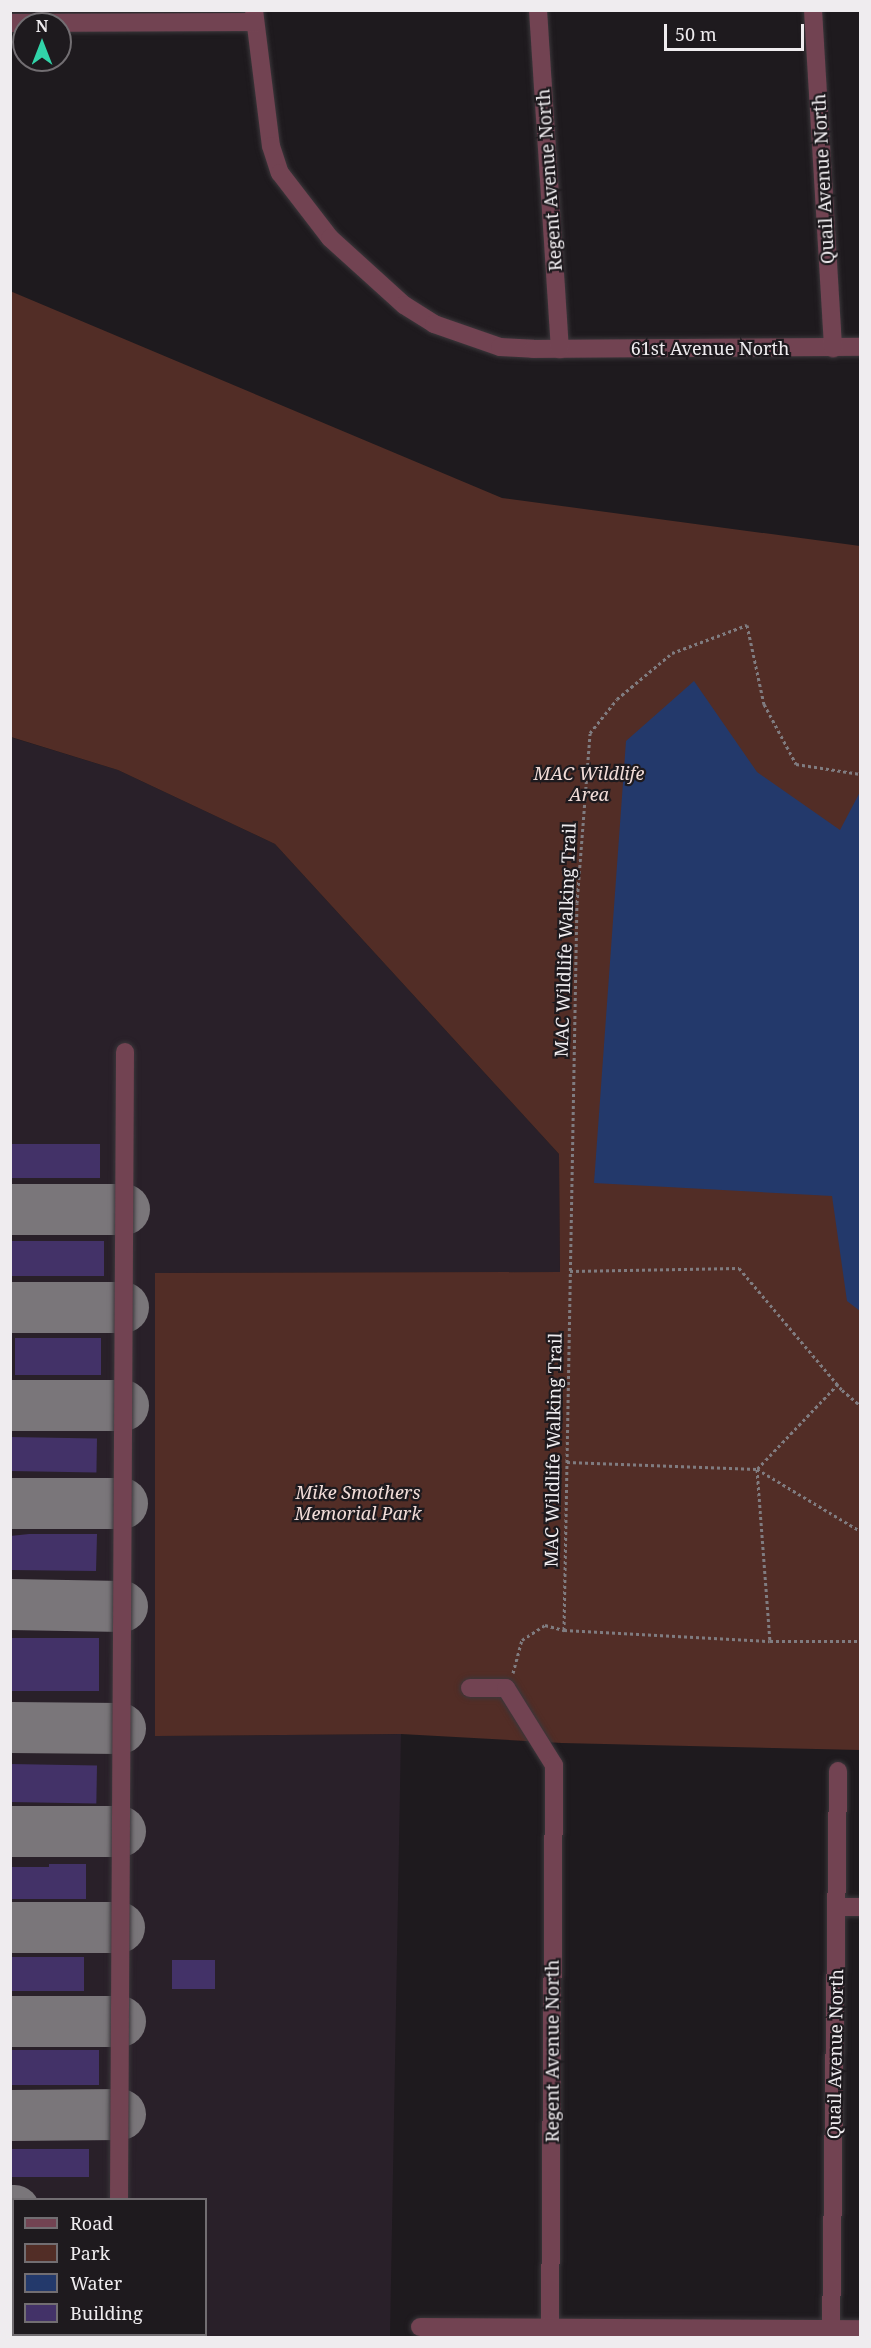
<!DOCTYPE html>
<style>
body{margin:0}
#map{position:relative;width:871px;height:2348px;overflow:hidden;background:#1e1a1e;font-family:"Noto Serif",serif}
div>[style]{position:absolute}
.built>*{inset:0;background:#292029}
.green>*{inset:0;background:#522d26}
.water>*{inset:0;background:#23396b}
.taxiway>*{height:51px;margin:-25.5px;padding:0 25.5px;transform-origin:25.5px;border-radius:25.5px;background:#7a767a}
.building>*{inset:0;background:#433268;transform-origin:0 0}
.path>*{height:3px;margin-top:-1.5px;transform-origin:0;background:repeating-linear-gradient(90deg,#807c80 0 3px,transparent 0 6px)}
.roads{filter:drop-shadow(0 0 2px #3b373b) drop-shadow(0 0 2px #3b373b)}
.minor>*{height:18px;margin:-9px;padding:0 9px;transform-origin:9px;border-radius:9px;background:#724352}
span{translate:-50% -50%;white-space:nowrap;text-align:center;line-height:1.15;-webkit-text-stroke:4.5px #1e1a1e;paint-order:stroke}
.street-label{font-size:18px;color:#efecef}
.park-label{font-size:18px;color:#f1dcd8;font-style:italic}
.frame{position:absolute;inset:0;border:12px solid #efecef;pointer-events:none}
.legend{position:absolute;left:12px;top:2198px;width:195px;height:138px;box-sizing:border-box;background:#1e1a1e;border:2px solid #726e72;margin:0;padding:8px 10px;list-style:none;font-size:18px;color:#efecef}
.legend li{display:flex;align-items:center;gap:12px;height:30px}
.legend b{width:30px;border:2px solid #726e72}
.north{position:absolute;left:12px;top:12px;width:60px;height:60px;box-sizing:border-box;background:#1e1a1e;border:2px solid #726e72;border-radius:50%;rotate:0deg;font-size:16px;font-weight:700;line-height:24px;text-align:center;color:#efecef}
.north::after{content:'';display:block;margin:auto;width:21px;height:27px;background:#31d4a9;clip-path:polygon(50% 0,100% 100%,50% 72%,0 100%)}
.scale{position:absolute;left:664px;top:24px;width:140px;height:27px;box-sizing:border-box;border:3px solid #efecef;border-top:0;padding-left:8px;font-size:18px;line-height:21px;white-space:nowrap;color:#efecef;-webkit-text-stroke:4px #1e1a1e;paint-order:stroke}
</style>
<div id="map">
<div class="built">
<i style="clip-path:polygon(evenodd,10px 737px,118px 770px,275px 844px,559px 1154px,560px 1272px,155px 1273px,155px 1736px,401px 1734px,390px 2337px,11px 2337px,10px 737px,14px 2200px,206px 2200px,206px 2334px,14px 2334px,14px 2200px)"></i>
</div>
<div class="green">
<i style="clip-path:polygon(10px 291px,502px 498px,860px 546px,860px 1750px,562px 1743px,401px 1734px,155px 1736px,155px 1273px,560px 1272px,559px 1154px,275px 844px,118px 770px,11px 737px)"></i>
</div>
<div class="water">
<i style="clip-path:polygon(694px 681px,757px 772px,840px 830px,860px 792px,860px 1311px,847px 1301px,832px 1196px,594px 1183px,626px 741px)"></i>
</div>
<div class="taxiway">
<i style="left:10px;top:1209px;width:114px"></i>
<i style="left:10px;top:1307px;width:113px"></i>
<i style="left:10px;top:1405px;width:113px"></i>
<i style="left:10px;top:1503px;width:112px"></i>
<i style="left:10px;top:1604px;width:112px;rotate:1deg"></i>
<i style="left:10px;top:1727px;width:110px;rotate:0.5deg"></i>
<i style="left:10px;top:1831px;width:110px"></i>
<i style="left:10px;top:1927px;width:109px"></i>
<i style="left:10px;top:2021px;width:110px"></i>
<i style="left:10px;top:2115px;width:110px;rotate:-0.5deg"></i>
<i style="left:10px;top:2210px;width:4px"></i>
<i style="left:10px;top:2303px;width:4px"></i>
</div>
<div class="building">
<i style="left:10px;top:1144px;width:90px;height:34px"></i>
<i style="left:10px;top:1241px;width:94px;height:35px"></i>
<i style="left:15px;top:1338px;width:86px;height:37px"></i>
<i style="left:10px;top:1437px;width:87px;height:34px;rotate:1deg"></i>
<i style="clip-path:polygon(29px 1534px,97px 1534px,96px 1571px,10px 1570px,10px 1536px)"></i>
<i style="left:10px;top:1638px;width:89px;height:53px"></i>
<i style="left:10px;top:1764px;width:87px;height:38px;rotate:1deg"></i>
<i style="clip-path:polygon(49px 1864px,86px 1864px,86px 1899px,10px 1899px,10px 1867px,49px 1867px)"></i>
<i style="left:10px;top:1957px;width:74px;height:34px"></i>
<i style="left:172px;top:1960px;width:43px;height:29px"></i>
<i style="left:10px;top:2050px;width:89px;height:35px"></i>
<i style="left:10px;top:2149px;width:79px;height:28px"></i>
</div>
<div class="path">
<i style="left:570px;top:1271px;width:169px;rotate:-1deg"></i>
<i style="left:739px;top:1268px;width:160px;rotate:49.8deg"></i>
<i style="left:842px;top:1390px;width:23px;rotate:40deg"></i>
<i style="left:838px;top:1384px;width:117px;rotate:133.6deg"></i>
<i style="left:757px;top:1469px;width:120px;rotate:31deg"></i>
<i style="left:567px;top:1462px;width:190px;rotate:2.1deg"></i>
<i style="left:757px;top:1469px;width:172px;rotate:85.7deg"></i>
<i style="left:564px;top:1630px;width:727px;rotate:-88.98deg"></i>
<i style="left:577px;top:903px;width:170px;rotate:-85.6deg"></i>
<i style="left:590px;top:733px;width:43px;rotate:-51.5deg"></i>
<i style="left:617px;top:699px;width:72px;rotate:-39.9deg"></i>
<i style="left:672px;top:653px;width:80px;rotate:-20.5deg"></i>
<i style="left:747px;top:625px;width:81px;rotate:77.9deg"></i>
<i style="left:764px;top:704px;width:68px;rotate:61.9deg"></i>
<i style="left:796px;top:764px;width:65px;rotate:8.9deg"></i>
<i style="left:513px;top:1673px;width:34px;rotate:-75deg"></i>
<i style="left:522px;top:1640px;width:27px;rotate:-33deg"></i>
<i style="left:545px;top:1625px;width:20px;rotate:15deg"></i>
<i style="left:564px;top:1630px;width:206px;rotate:3.1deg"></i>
<i style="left:770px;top:1641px;width:90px"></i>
</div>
<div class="roads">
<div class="minor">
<i style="left:254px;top:10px;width:137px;rotate:82.9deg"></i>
<i style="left:271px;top:146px;width:28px;rotate:72deg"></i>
<i style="left:280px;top:173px;width:82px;rotate:52.4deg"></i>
<i style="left:330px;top:238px;width:100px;rotate:42.2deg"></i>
<i style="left:404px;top:305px;width:36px;rotate:32deg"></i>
<i style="left:434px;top:324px;width:70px;rotate:19.2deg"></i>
<i style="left:500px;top:347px;width:33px;rotate:3deg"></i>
<i style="left:533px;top:349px;width:327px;rotate:-0.4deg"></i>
<i style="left:538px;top:10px;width:340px;rotate:86.3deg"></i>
<i style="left:813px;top:10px;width:339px;rotate:86.6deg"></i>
<i style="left:10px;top:23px;width:244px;rotate:-0.2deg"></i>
<i style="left:470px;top:1688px;width:36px"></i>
<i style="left:506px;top:1688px;width:91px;rotate:58.1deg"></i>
<i style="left:554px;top:1765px;width:573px;rotate:90.4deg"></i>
<i style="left:838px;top:1907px;width:22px"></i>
<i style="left:119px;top:2200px;width:1148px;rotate:-89.7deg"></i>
<i style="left:420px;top:2327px;width:440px;rotate:0.3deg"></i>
<i style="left:119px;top:2334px;width:4px;rotate:90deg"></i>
<i style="left:831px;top:2338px;width:567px;rotate:-89.29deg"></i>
</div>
</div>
<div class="street-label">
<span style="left:823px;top:179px;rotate:-93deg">Quail Avenue North</span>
<span style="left:549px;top:180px;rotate:-94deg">Regent Avenue North</span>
<span style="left:710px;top:348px">61st Avenue North</span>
<span style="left:565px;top:940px;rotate:-88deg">MAC Wildlife Walking Trail</span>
<span style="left:553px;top:1450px;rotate:-89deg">MAC Wildlife Walking Trail</span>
<span style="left:552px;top:2051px;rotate:-90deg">Regent Avenue North</span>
<span style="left:835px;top:2054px;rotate:-89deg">Quail Avenue North</span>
</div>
<div class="park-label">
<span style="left:589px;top:784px">MAC Wildlife<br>Area</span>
<span style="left:358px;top:1503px">Mike Smothers<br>Memorial Park</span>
</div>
<div class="frame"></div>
<ul class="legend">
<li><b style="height:8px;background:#724352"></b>Road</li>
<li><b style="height:16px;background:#522d26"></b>Park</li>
<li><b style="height:16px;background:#23396b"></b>Water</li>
<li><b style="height:16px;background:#433268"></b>Building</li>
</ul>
<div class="north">N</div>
<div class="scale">50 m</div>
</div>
